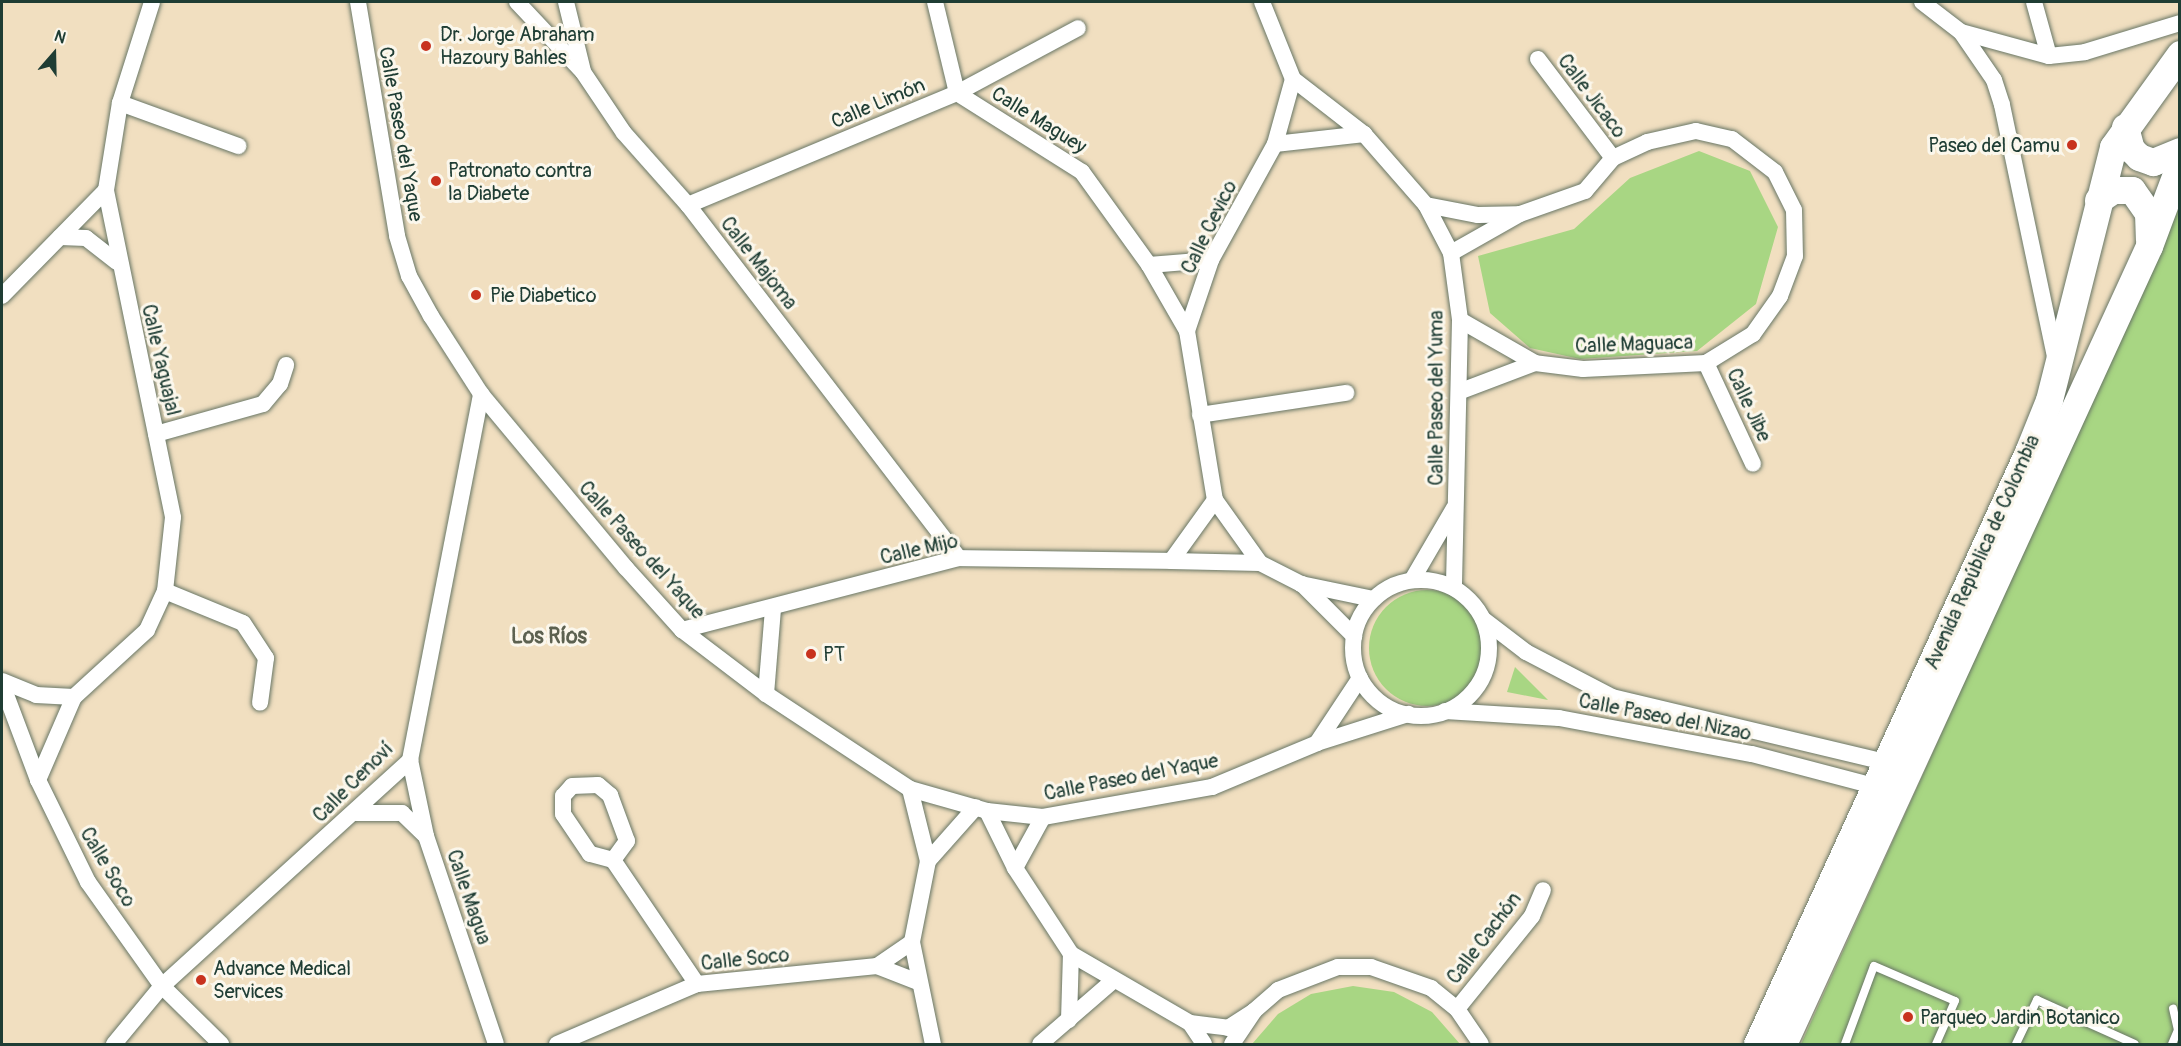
<!DOCTYPE html>
<meta charset="utf-8">
<style>
body{margin:0}
#map{position:relative;width:2181px;height:1046px;overflow:hidden;background:#f1dfc0;font-family:Pangolin,sans-serif}
div>[style]{position:absolute}
.green>*{inset:0;background:#a8d683}
.round{border-radius:50%}
.roads{filter:drop-shadow(0 0 2px #687665) drop-shadow(0 0 2px #687665)}
.service>*{height:8px;margin:-4px;padding:0 4px;transform-origin:4px;border-radius:4px;background:#fff}
.minor>*{height:16px;margin:-8px;padding:0 8px;transform-origin:8px;border-radius:8px;background:#fff}
.minor>.ring{margin:-8px;padding:0;box-sizing:content-box;background:none;border:16px solid #fff;border-radius:50%}
.primary>*{height:27px;margin:-13.5px;padding:0 13.5px;transform-origin:13.5px;border-radius:13.5px;background:#fff}
.dots>*{width:16px;height:16px;translate:-50% -50%;box-sizing:border-box;border:3px solid #fbf7ec;border-radius:50%}
span{translate:-50% -50%;white-space:nowrap;text-align:center;line-height:1.15;-webkit-text-stroke:6px #fbf7ec;paint-order:stroke}
.poi-label{font-size:20px;color:#1f3d34}
.left{translate:0 -50%;text-align:left}
.right{translate:-100% -50%;text-align:right}
.street-label{font-size:20px;color:#1f3d34}
.neighbourhood-label{font-size:21px;color:#5c6150;font-weight:700}
.frame{position:absolute;inset:0;border:3px solid #1f3d34;pointer-events:none}
.north{position:absolute;left:24px;top:24px;width:60px;height:60px;-webkit-text-stroke:4px #fbf7ec;paint-order:stroke;rotate:20deg;font-size:16px;font-weight:700;line-height:24px;text-align:center;color:#1f3d34}
.north::after{content:'';display:block;margin:auto;width:21px;height:27px;background:#1f3d34;clip-path:polygon(50% 0,100% 100%,50% 72%,0 100%)}
</style>
<div id="map">
<div class="green">
<i style="clip-path:polygon(1699px 151px,1750px 171px,1778px 227px,1756px 304px,1697px 351px,1580px 359px,1530px 348px,1490px 313px,1478px 256px,1574px 229px,1630px 178px)"></i>
<i style="clip-path:polygon(2179px 208px,2179px 1044px,1801px 1044px)"></i>
<i class="round" style="left:1369px;top:590px;width:116px;height:116px"></i>
<i style="clip-path:polygon(1515px 667px,1548px 700px,1507px 692px)"></i>
<i style="clip-path:polygon(1353px 986px,1394px 992px,1432px 1012px,1460px 1044px,1252px 1044px,1278px 1014px,1311px 994px)"></i>
</div>
<div class="roads">
<div class="service">
<i style="left:1845px;top:1044px;width:83px;rotate:-69.6deg"></i>
<i style="left:1874px;top:966px;width:88px;rotate:23.4deg"></i>
<i style="left:1955px;top:1001px;width:47px;rotate:113.8deg"></i>
<i style="left:2016px;top:1044px;width:49px;rotate:-64.5deg"></i>
<i style="left:2037px;top:1000px;width:107px;rotate:24.2deg"></i>
<i style="left:2172px;top:1044px;width:15px;rotate:-67deg"></i>
<i style="left:2178px;top:1030px;width:22px;rotate:-103deg"></i>
</div>
<div class="minor">
<i style="left:358px;top:2px;width:237px;rotate:80.5deg"></i>
<i style="left:397px;top:236px;width:42px;rotate:73.3deg"></i>
<i style="left:409px;top:276px;width:46px;rotate:61.2deg"></i>
<i style="left:431px;top:316px;width:93px;rotate:57.3deg"></i>
<i style="left:481px;top:394px;width:226px;rotate:50.2deg"></i>
<i style="left:626px;top:568px;width:84px;rotate:47.9deg"></i>
<i style="left:682px;top:630px;width:106px;rotate:37.3deg"></i>
<i style="left:766px;top:694px;width:173px;rotate:33.4deg"></i>
<i style="left:910px;top:789px;width:80px;rotate:15.9deg"></i>
<i style="left:987px;top:811px;width:56px;rotate:6.1deg"></i>
<i style="left:1043px;top:817px;width:172px;rotate:-10.1deg"></i>
<i style="left:1212px;top:787px;width:114px;rotate:-22.7deg"></i>
<i style="left:1317px;top:743px;width:96px;rotate:-17.7deg"></i>
<i style="left:517px;top:2px;width:96px;rotate:46.7deg"></i>
<i style="left:583px;top:72px;width:73px;rotate:56.1deg"></i>
<i style="left:624px;top:133px;width:96px;rotate:48.4deg"></i>
<i style="left:688px;top:205px;width:445px;rotate:52.5deg"></i>
<i style="left:566px;top:2px;width:71px;rotate:76.2deg"></i>
<i style="left:935px;top:2px;width:94px;rotate:76.4deg"></i>
<i style="left:957px;top:93px;width:148px;rotate:32.3deg"></i>
<i style="left:1082px;top:172px;width:115px;rotate:54.2deg"></i>
<i style="left:1149px;top:265px;width:76px;rotate:60.1deg"></i>
<i style="left:1187px;top:331px;width:171px;rotate:80.6deg"></i>
<i style="left:1215px;top:500px;width:75px;rotate:125.8deg"></i>
<i style="left:1171px;top:561px;width:89px;rotate:1.3deg"></i>
<i style="left:1260px;top:563px;width:46px;rotate:27.1deg"></i>
<i style="left:1301px;top:584px;width:74px;rotate:11.8deg"></i>
<i style="left:1262px;top:2px;width:83px;rotate:68.1deg"></i>
<i style="left:1293px;top:79px;width:90px;rotate:37.8deg"></i>
<i style="left:1364px;top:134px;width:94px;rotate:48.9deg"></i>
<i style="left:1426px;top:205px;width:54px;rotate:62.5deg"></i>
<i style="left:1451px;top:253px;width:68px;rotate:82.3deg"></i>
<i style="left:1460px;top:320px;width:268px;rotate:91.3deg"></i>
<i style="left:1922px;top:2px;width:49px;rotate:37.6deg"></i>
<i style="left:1961px;top:32px;width:91px;rotate:15.3deg"></i>
<i style="left:2049px;top:56px;width:36px;rotate:-6deg"></i>
<i style="left:2085px;top:52px;width:99px;rotate:-17deg"></i>
<i style="left:2034px;top:2px;width:56px;rotate:74.5deg"></i>
<i style="left:1961px;top:32px;width:58px;rotate:55.5deg"></i>
<i style="left:1994px;top:80px;width:26px;rotate:72deg"></i>
<i style="left:2002px;top:105px;width:257px;rotate:78.1deg"></i>
<i style="left:1538px;top:59px;width:124px;rotate:52.9deg"></i>
<i style="left:120px;top:103px;width:126px;rotate:20deg"></i>
<i style="left:1275px;top:144px;width:90px;rotate:-6.4deg"></i>
<i style="left:688px;top:205px;width:291px;rotate:-22.6deg"></i>
<i style="left:957px;top:93px;width:137px;rotate:-28.2deg"></i>
<i style="left:1426px;top:205px;width:53px;rotate:10.9deg"></i>
<i style="left:1478px;top:215px;width:39px;rotate:-1deg"></i>
<i style="left:60px;top:237px;width:26px;rotate:2deg"></i>
<i style="left:86px;top:238px;width:39px;rotate:38deg"></i>
<i style="left:1451px;top:253px;width:79px;rotate:-29.5deg"></i>
<i style="left:1520px;top:214px;width:69px;rotate:-19.5deg"></i>
<i style="left:1585px;top:191px;width:43px;rotate:-49.7deg"></i>
<i style="left:1613px;top:158px;width:38px;rotate:-25deg"></i>
<i style="left:1647px;top:142px;width:50px;rotate:-12.7deg"></i>
<i style="left:1696px;top:131px;width:37px;rotate:13deg"></i>
<i style="left:1732px;top:139px;width:54px;rotate:37.5deg"></i>
<i style="left:1775px;top:172px;width:42px;rotate:63.4deg"></i>
<i style="left:1794px;top:210px;width:46px;rotate:88.8deg"></i>
<i style="left:1795px;top:256px;width:43px;rotate:110.6deg"></i>
<i style="left:1780px;top:296px;width:47px;rotate:125.4deg"></i>
<i style="left:1753px;top:334px;width:55px;rotate:148.3deg"></i>
<i style="left:1706px;top:363px;width:123px;rotate:177.2deg"></i>
<i style="left:1583px;top:369px;width:48px;rotate:-172.9deg"></i>
<i style="left:1535px;top:363px;width:86px;rotate:-150.2deg"></i>
<i style="left:1149px;top:265px;width:62px;rotate:-4.6deg"></i>
<i style="left:2px;top:296px;width:148px;rotate:-45.5deg"></i>
<i style="left:1187px;top:331px;width:75px;rotate:-71.3deg"></i>
<i style="left:1211px;top:260px;width:132px;rotate:-61.1deg"></i>
<i style="left:1275px;top:144px;width:67px;rotate:-74.5deg"></i>
<i style="left:1706px;top:363px;width:111px;rotate:65deg"></i>
<i style="left:1461px;top:391px;width:79px;rotate:-20.7deg"></i>
<i style="left:1200px;top:415px;width:148px;rotate:-8.6deg"></i>
<i style="left:156px;top:434px;width:111px;rotate:-15.7deg"></i>
<i style="left:263px;top:404px;width:26px;rotate:-50deg"></i>
<i style="left:280px;top:384px;width:20px;rotate:-72deg"></i>
<i style="left:1215px;top:500px;width:77px;rotate:54.5deg"></i>
<i style="left:1412px;top:580px;width:83px;rotate:-59.7deg"></i>
<i class="ring" style="left:1353px;top:580px;width:120px;height:120px"></i>
<i style="left:1302px;top:584px;width:74px;rotate:45deg"></i>
<i style="left:165px;top:591px;width:84px;rotate:22.3deg"></i>
<i style="left:243px;top:623px;width:42px;rotate:56.7deg"></i>
<i style="left:266px;top:658px;width:45px;rotate:97.6deg"></i>
<i style="left:1483px;top:619px;width:54px;rotate:37.5deg"></i>
<i style="left:1526px;top:652px;width:97px;rotate:27.6deg"></i>
<i style="left:1612px;top:697px;width:281px;rotate:13.4deg"></i>
<i style="left:682px;top:630px;width:286px;rotate:-14.6deg"></i>
<i style="left:959px;top:558px;width:212px;rotate:0.8deg"></i>
<i style="left:2px;top:681px;width:37px;rotate:22deg"></i>
<i style="left:36px;top:695px;width:38px;rotate:3deg"></i>
<i style="left:2px;top:684px;width:103px;rotate:69.4deg"></i>
<i style="left:38px;top:780px;width:114px;rotate:63.9deg"></i>
<i style="left:88px;top:882px;width:128px;rotate:54.6deg"></i>
<i style="left:162px;top:986px;width:83px;rotate:44.5deg"></i>
<i style="left:766px;top:694px;width:85px;rotate:-85.3deg"></i>
<i style="left:1445px;top:711px;width:114px;rotate:3.5deg"></i>
<i style="left:1559px;top:718px;width:196px;rotate:10.6deg"></i>
<i style="left:1752px;top:754px;width:126px;rotate:14.7deg"></i>
<i style="left:1317px;top:743px;width:78px;rotate:-56.5deg"></i>
<i style="left:410px;top:760px;width:78px;rotate:78.1deg"></i>
<i style="left:426px;top:836px;width:219px;rotate:71.4deg"></i>
<i style="left:38px;top:780px;width:90px;rotate:-66.6deg"></i>
<i style="left:74px;top:697px;width:99px;rotate:-42.5deg"></i>
<i style="left:147px;top:630px;width:43px;rotate:-65.2deg"></i>
<i style="left:165px;top:591px;width:74px;rotate:-83.8deg"></i>
<i style="left:173px;top:517px;width:334px;rotate:-101.6deg"></i>
<i style="left:106px;top:190px;width:88px;rotate:-80.9deg"></i>
<i style="left:120px;top:103px;width:106px;rotate:-72.4deg"></i>
<i style="left:910px;top:789px;width:74px;rotate:76deg"></i>
<i style="left:928px;top:861px;width:83px;rotate:101.2deg"></i>
<i style="left:912px;top:942px;width:104px;rotate:78.4deg"></i>
<i style="left:987px;top:811px;width:64px;rotate:63.8deg"></i>
<i style="left:355px;top:813px;width:47px"></i>
<i style="left:402px;top:813px;width:33px;rotate:44deg"></i>
<i style="left:1043px;top:817px;width:58px;rotate:118.8deg"></i>
<i style="left:1015px;top:868px;width:103px;rotate:56.9deg"></i>
<i style="left:1071px;top:954px;width:138px;rotate:30.1deg"></i>
<i style="left:1190px;top:1023px;width:38px;rotate:7deg"></i>
<i style="left:1228px;top:1028px;width:31px;rotate:-33deg"></i>
<i style="left:613px;top:860px;width:24px;rotate:-165deg"></i>
<i style="left:590px;top:854px;width:48px;rotate:-124deg"></i>
<i style="left:563px;top:814px;width:18px;rotate:-90deg"></i>
<i style="left:563px;top:796px;width:13px;rotate:-48deg"></i>
<i style="left:572px;top:786px;width:26px;rotate:-2deg"></i>
<i style="left:598px;top:785px;width:16px;rotate:40deg"></i>
<i style="left:610px;top:795px;width:49px;rotate:69.7deg"></i>
<i style="left:627px;top:841px;width:24px;rotate:126deg"></i>
<i style="left:613px;top:860px;width:150px;rotate:55.9deg"></i>
<i style="left:928px;top:861px;width:72px;rotate:-48.4deg"></i>
<i style="left:877px;top:966px;width:42px;rotate:-34.4deg"></i>
<i style="left:1457px;top:1009px;width:119px;rotate:-51.1deg"></i>
<i style="left:1532px;top:916px;width:28px;rotate:-67deg"></i>
<i style="left:1069px;top:1020px;width:66px;rotate:-88.3deg"></i>
<i style="left:1190px;top:1023px;width:25px;rotate:56deg"></i>
<i style="left:114px;top:1044px;width:75px;rotate:-50.4deg"></i>
<i style="left:162px;top:986px;width:336px;rotate:-42.3deg"></i>
<i style="left:410px;top:760px;width:373px;rotate:-79deg"></i>
<i style="left:557px;top:1044px;width:152px;rotate:-23.2deg"></i>
<i style="left:697px;top:984px;width:181px;rotate:-5.7deg"></i>
<i style="left:877px;top:966px;width:44px;rotate:21.3deg"></i>
<i style="left:1040px;top:1044px;width:98px;rotate:-40.9deg"></i>
<i style="left:1232px;top:1044px;width:40px;rotate:-56deg"></i>
<i style="left:1254px;top:1011px;width:32px;rotate:-41deg"></i>
<i style="left:1278px;top:990px;width:64px;rotate:-21deg"></i>
<i style="left:1338px;top:967px;width:33px"></i>
<i style="left:1371px;top:967px;width:64px;rotate:19.3deg"></i>
<i style="left:1431px;top:988px;width:33px;rotate:39deg"></i>
<i style="left:1457px;top:1009px;width:42px;rotate:55.6deg"></i>
</div>
<div class="primary">
<i style="left:2125px;top:127px;width:23px;rotate:75deg"></i>
<i style="left:2131px;top:149px;width:11px;rotate:45deg"></i>
<i style="left:2139px;top:157px;width:15px;rotate:20deg"></i>
<i style="left:2153px;top:162px;width:29px;rotate:-22deg"></i>
<i style="left:2098px;top:200px;width:18px;rotate:-34deg"></i>
<i style="left:2113px;top:190px;width:19px"></i>
<i style="left:2132px;top:190px;width:28px;rotate:55deg"></i>
<i style="left:2148px;top:213px;width:26px;rotate:88deg"></i>
<i style="left:1757px;top:1044px;width:651px;rotate:-65.4deg"></i>
<i style="left:2028px;top:452px;width:56px;rotate:-68deg"></i>
<i style="left:2049px;top:400px;width:261px;rotate:-75.8deg"></i>
<i style="left:2113px;top:147px;width:115px;rotate:-54.2deg"></i>
<i style="left:1783px;top:1044px;width:878px;rotate:-65.36deg"></i>
<i style="left:2149px;top:246px;width:89px;rotate:-69.5deg"></i>
</div>
</div>
<div class="dots">
<i style="left:426px;top:46px;background:#c8321e"></i>
<i style="left:2072px;top:145px;background:#c8321e"></i>
<i style="left:436px;top:181px;background:#c8321e"></i>
<i style="left:476px;top:295px;background:#c8321e"></i>
<i style="left:811px;top:654px;background:#c8321e"></i>
<i style="left:201px;top:980px;background:#c8321e"></i>
<i style="left:1908px;top:1017px;background:#c8321e"></i>
</div>
<div class="poi-label">
<span class="left" style="left:440px;top:46px">Dr. Jorge Abraham<br>Hazoury Bahles</span>
<span class="right" style="left:2060px;top:145px">Paseo del Camu</span>
<span class="left" style="left:448px;top:182px">Patronato contra<br>la Diabete</span>
<span class="left" style="left:490px;top:295px">Pie Diabetico</span>
<span class="left" style="left:823px;top:654px">PT</span>
<span class="left" style="left:213px;top:980px">Advance Medical<br>Services</span>
<span class="left" style="left:1920px;top:1017px">Parqueo Jardin Botanico</span>
</div>
<div class="street-label">
<span style="left:1592px;top:96px;rotate:53deg">Calle Jicaco</span>
<span style="left:878px;top:103px;rotate:-23deg">Calle Limón</span>
<span style="left:1039px;top:120px;rotate:32deg">Calle Maguey</span>
<span style="left:401px;top:134px;rotate:80deg">Calle Paseo del Yaque</span>
<span style="left:1209px;top:227px;rotate:-64deg">Calle Cevico</span>
<span style="left:759px;top:263px;rotate:52deg">Calle Majoma</span>
<span style="left:1634px;top:344px;rotate:-2deg">Calle Maguaca</span>
<span style="left:161px;top:360px;rotate:77deg">Calle Yaguajal</span>
<span style="left:1436px;top:398px;rotate:-90deg">Calle Paseo del Yuma</span>
<span style="left:1749px;top:405px;rotate:65deg">Calle Jibe</span>
<span style="left:919px;top:549px;rotate:-13deg">Calle Mijo</span>
<span style="left:642px;top:550px;rotate:48deg">Calle Paseo del Yaque</span>
<span style="left:1982px;top:552px;rotate:-66deg">Avenida República de Colombia</span>
<span style="left:1665px;top:717px;rotate:11deg">Calle Paseo del Nizao</span>
<span style="left:1131px;top:777px;rotate:-11deg">Calle Paseo del Yaque</span>
<span style="left:353px;top:782px;rotate:-45deg">Calle Cenoví</span>
<span style="left:108px;top:867px;rotate:59deg">Calle Soco</span>
<span style="left:469px;top:897px;rotate:71deg">Calle Magua</span>
<span style="left:1484px;top:938px;rotate:-53deg">Calle Cachón</span>
<span style="left:745px;top:959px;rotate:-6deg">Calle Soco</span>
</div>
<div class="neighbourhood-label">
<span style="left:549px;top:637px">Los Ríos</span>
</div>
<div class="frame"></div>
<div class="north">N</div>
</div>
